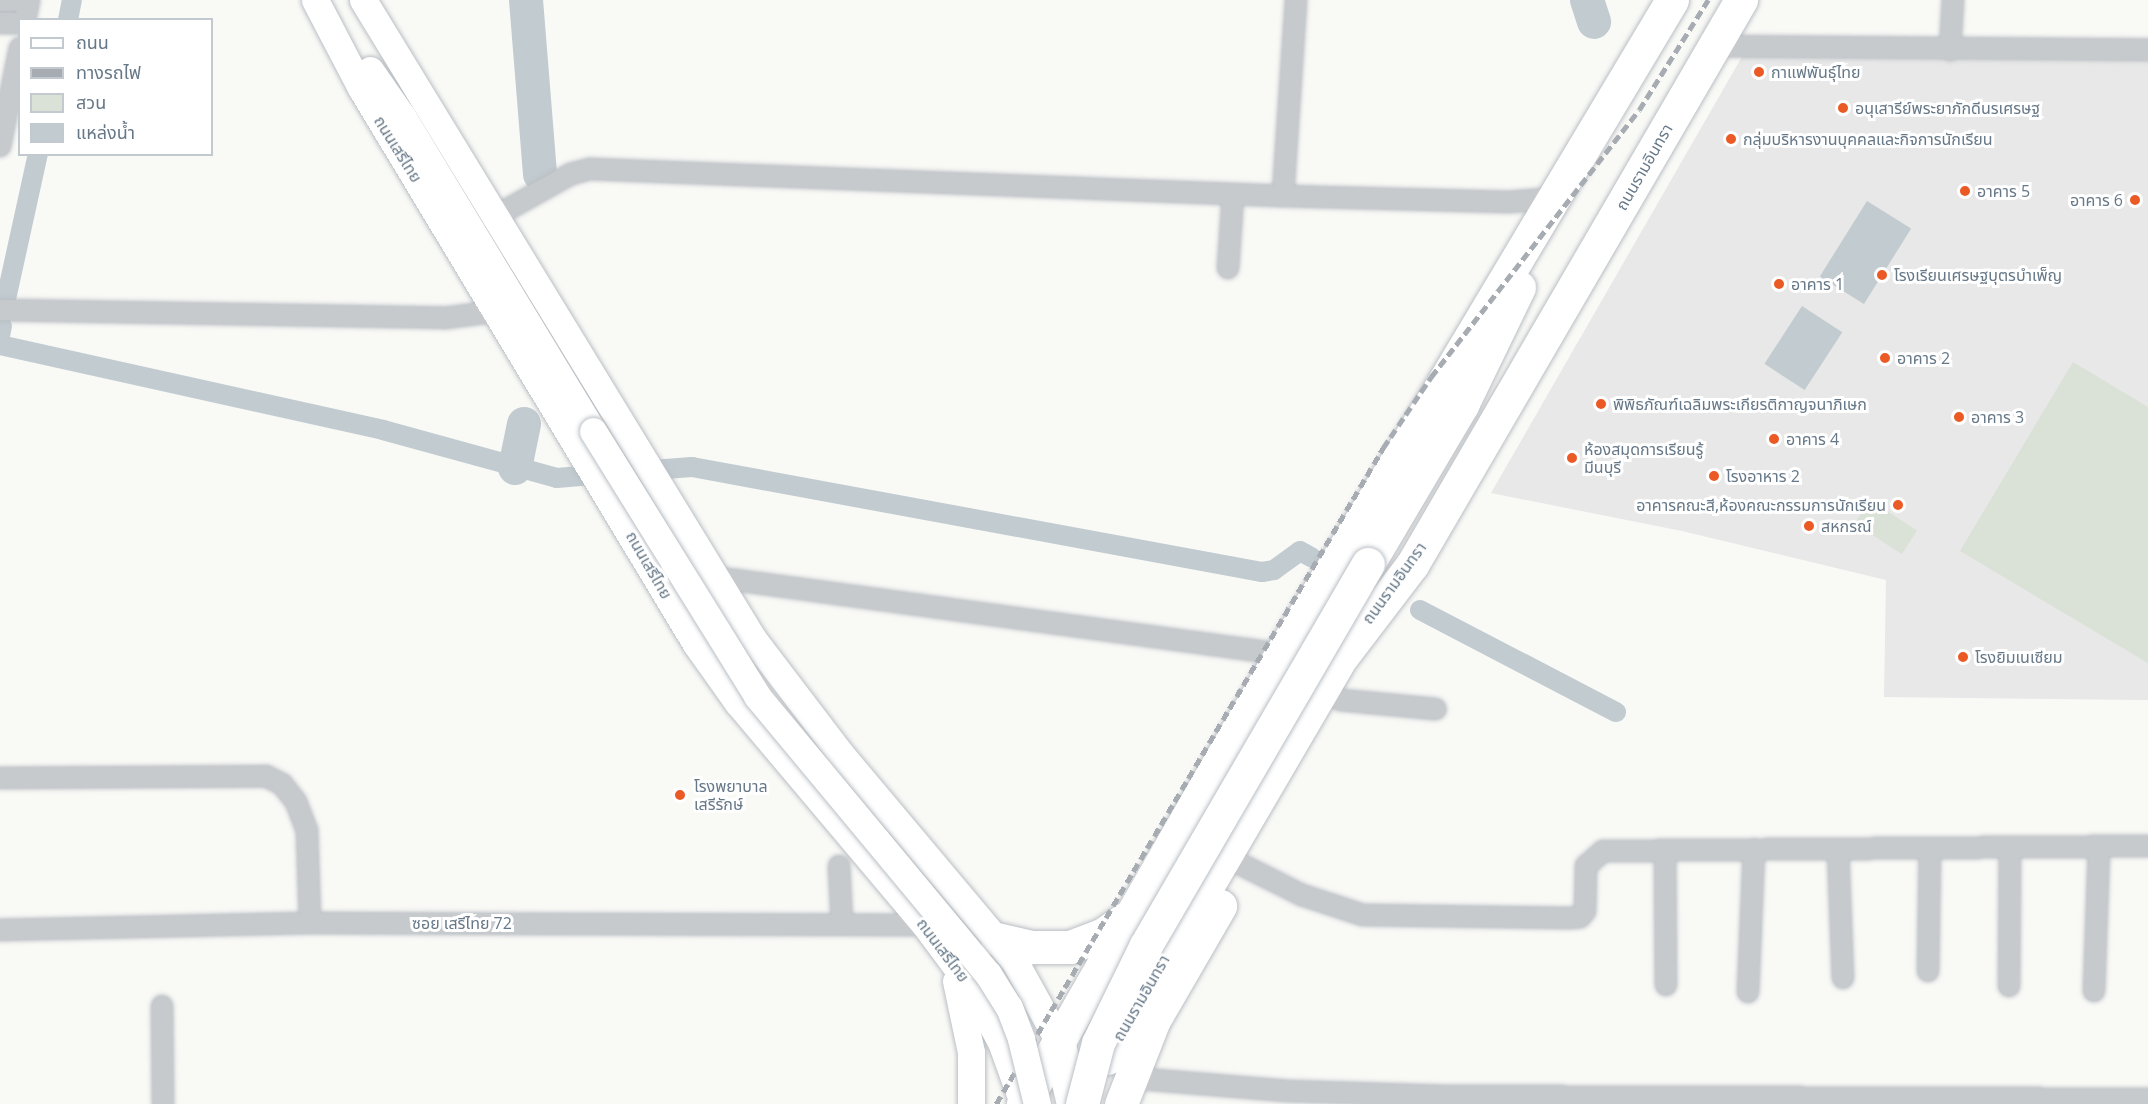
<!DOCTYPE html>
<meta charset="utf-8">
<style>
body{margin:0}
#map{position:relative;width:2148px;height:1104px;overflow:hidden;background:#f9f9f6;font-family:"Open Sans","Noto Sans Thai",sans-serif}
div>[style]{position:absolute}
.built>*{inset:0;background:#e7e8e7}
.green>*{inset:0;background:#dae1d7;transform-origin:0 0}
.water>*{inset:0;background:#c1cbd0;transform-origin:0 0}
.canal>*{height:20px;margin:-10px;padding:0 10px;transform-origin:10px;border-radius:10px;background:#c1cbd0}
.river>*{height:34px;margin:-17px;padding:0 17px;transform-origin:17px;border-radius:17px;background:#c1cbd0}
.roads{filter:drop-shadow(0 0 2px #babfc4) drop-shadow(0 0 2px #babfc4)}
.minor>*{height:20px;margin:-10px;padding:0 10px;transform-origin:10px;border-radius:10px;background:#c6cacd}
.secondary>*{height:27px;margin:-13.5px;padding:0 13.5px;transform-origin:13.5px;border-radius:13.5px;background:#fff}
.trunk>*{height:33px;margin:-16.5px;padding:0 16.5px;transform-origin:16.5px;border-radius:16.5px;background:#fff}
.rail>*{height:4.5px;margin-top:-2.25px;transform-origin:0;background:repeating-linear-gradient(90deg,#a6acb2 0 9px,transparent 0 13.5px)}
.bridges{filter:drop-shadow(0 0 2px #babfc4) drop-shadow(0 0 2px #babfc4)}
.secondary-bridge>*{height:27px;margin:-13.5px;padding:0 13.5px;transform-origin:13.5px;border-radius:13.5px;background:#fff}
.trunk-bridge>*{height:33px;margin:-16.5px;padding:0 16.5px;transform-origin:16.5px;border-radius:16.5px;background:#fff}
.dots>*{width:16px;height:16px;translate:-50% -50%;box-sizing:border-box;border:3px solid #fff;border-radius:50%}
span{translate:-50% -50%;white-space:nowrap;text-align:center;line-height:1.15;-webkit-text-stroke:6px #fff;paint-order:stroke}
.poi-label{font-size:16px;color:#667888}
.left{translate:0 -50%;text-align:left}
.right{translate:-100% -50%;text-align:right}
.street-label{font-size:16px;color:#667888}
.legend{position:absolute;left:18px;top:18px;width:195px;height:138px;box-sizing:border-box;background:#fff;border:2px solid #c2c9cf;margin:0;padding:8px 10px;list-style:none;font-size:18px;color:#667888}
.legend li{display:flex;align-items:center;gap:12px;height:30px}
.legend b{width:30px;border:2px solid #c2c9cf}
</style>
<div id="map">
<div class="built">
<i style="clip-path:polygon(1743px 55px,2148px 57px,2148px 700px,1884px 697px,1886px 580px,1682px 531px,1491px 493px)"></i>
</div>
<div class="green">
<i style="clip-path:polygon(2073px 362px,2148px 407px,2148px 663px,1960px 551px)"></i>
<i style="left:1870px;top:500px;width:56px;height:28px;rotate:33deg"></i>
</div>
<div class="water">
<i style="left:1867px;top:201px;width:52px;height:89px;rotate:32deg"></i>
<i style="left:1802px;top:306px;width:48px;height:69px;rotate:33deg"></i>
</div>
<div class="canal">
<i style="left:68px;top:20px;width:20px;rotate:-79deg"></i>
<i style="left:6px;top:299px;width:148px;rotate:-77.6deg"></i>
<i style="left:0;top:336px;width:10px;rotate:-79deg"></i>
<i style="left:0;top:345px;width:392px;rotate:12.5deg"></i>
<i style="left:383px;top:430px;width:180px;rotate:15.4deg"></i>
<i style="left:557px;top:478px;width:47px;rotate:-4.9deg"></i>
<i style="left:639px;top:471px;width:53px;rotate:-4.3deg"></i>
<i style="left:692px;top:467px;width:580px;rotate:10.44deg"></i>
<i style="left:1262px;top:572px;width:12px;rotate:-9deg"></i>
<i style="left:1274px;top:570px;width:32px;rotate:-36deg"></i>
<i style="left:1300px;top:551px;width:13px;rotate:29deg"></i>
<i style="left:1420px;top:610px;width:221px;rotate:27.5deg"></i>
</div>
<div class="river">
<i style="left:526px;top:0;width:175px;rotate:85.4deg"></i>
<i style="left:1587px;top:0;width:23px;rotate:72deg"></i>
<i style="left:515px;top:468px;width:45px;rotate:-78.4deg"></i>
</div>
<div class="roads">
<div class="minor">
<i style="left:0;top:1px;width:29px;rotate:-2deg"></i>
<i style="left:25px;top:20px;width:20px;rotate:-79deg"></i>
<i style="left:0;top:23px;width:20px"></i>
<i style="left:1714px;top:46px;width:434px;rotate:0.5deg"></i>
<i style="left:1950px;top:50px;width:50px;rotate:-86.6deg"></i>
<i style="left:0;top:146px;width:100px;rotate:-78.5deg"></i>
<i style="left:1283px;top:196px;width:196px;rotate:-86.2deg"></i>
<i style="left:494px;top:217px;width:88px;rotate:-29.2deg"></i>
<i style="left:571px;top:174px;width:20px;rotate:-15deg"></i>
<i style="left:590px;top:169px;width:694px;rotate:2.23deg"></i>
<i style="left:1283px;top:196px;width:226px;rotate:1.5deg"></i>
<i style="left:1509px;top:202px;width:48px;rotate:-4.8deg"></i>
<i style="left:1228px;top:268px;width:74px;rotate:-86.1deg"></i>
<i style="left:0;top:310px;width:445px;rotate:1deg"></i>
<i style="left:445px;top:318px;width:53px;rotate:-7.5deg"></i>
<i style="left:713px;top:577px;width:573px;rotate:7.72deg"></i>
<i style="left:1340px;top:700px;width:96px;rotate:5.4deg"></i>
<i style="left:0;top:778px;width:266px;rotate:-0.4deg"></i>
<i style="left:266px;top:776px;width:18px;rotate:27deg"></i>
<i style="left:282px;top:784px;width:23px;rotate:52deg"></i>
<i style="left:296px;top:802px;width:31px;rotate:69deg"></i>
<i style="left:307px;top:831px;width:92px;rotate:88.1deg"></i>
<i style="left:1838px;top:849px;width:129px;rotate:87.8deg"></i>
<i style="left:1665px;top:851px;width:134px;rotate:89.6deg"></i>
<i style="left:839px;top:866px;width:58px;rotate:87deg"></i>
<i style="left:1244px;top:866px;width:65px;rotate:26.6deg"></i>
<i style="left:1302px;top:895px;width:64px;rotate:18.2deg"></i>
<i style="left:1363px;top:915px;width:207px;rotate:0.8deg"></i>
<i style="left:1570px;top:918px;width:10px;rotate:-6deg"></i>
<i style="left:1580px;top:917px;width:8px;rotate:-50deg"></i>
<i style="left:1585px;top:911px;width:45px;rotate:-88.7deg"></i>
<i style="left:1586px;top:866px;width:23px;rotate:-41deg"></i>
<i style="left:1603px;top:851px;width:545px;rotate:-0.53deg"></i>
<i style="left:0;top:930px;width:310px;rotate:-1.3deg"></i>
<i style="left:310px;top:923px;width:615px;rotate:0.19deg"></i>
<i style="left:1928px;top:971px;width:123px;rotate:-89.1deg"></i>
<i style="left:2009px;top:986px;width:138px;rotate:-89.6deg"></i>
<i style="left:2094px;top:991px;width:144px;rotate:-88deg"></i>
<i style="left:1748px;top:992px;width:143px;rotate:-87.6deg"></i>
<i style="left:162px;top:1006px;width:98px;rotate:89.4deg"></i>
<i style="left:1130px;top:1078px;width:158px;rotate:4.7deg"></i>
<i style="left:1287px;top:1091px;width:157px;rotate:1.8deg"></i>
<i style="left:1444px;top:1096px;width:704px;rotate:0.24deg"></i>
</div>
<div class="secondary">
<i style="left:315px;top:0;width:99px;rotate:62.4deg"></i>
<i style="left:361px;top:88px;width:649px;rotate:58.93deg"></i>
<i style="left:696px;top:644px;width:72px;rotate:54.6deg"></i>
<i style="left:738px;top:703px;width:290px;rotate:49.9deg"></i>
<i style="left:925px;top:925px;width:79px;rotate:53.3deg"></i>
<i style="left:972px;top:988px;width:61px;rotate:61.8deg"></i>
<i style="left:1001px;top:1042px;width:62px;rotate:70.1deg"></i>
<i style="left:1022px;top:1100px;width:4px;rotate:117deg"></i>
<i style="left:363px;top:0;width:749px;rotate:58.6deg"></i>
<i style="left:753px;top:639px;width:142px;rotate:52.7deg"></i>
<i style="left:839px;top:752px;width:274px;rotate:50deg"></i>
<i style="left:1015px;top:962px;width:89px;rotate:61.1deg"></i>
<i style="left:370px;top:70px;width:56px;rotate:55.2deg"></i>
<i style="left:402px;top:116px;width:368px;rotate:58.8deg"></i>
<i style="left:956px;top:981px;width:73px;rotate:78.1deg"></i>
<i style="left:971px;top:1052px;width:52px;rotate:90deg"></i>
</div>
<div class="trunk">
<i style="left:1368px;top:564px;width:185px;rotate:-59.4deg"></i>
<i style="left:1462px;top:405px;width:131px;rotate:-64.2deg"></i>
<i style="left:997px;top:939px;width:37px;rotate:13deg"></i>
<i style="left:1033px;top:947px;width:37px"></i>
<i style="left:1070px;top:947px;width:34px;rotate:-21deg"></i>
<i style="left:1102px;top:935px;width:28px;rotate:-35deg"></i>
<i style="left:1058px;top:1040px;width:66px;rotate:76.8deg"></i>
<i style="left:1107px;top:1058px;width:458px;rotate:-59.7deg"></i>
<i style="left:1338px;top:662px;width:122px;rotate:-52.7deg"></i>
<i style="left:1412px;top:565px;width:654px;rotate:-59.79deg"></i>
<i style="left:1023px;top:1104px;width:519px;rotate:-60.17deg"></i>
<i style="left:1281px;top:654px;width:762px;rotate:-59.13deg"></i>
<i style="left:1121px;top:1104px;width:90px;rotate:-68.6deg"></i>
<i style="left:1154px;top:1020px;width:132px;rotate:-59.9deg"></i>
</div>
</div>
<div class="rail">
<i style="left:996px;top:1104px;width:762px;rotate:-59.46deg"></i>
<i style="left:1383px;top:448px;width:86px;rotate:-55.9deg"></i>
<i style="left:1431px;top:377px;width:338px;rotate:-52.1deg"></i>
<i style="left:1639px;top:110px;width:130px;rotate:-57.9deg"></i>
</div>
<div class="bridges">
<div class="secondary-bridge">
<i style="left:593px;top:431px;width:312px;rotate:58.2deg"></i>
<i style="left:757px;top:696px;width:361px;rotate:50.3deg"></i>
<i style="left:988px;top:974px;width:39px;rotate:58deg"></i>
<i style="left:1009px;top:1007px;width:34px;rotate:69deg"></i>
<i style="left:1021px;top:1039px;width:67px;rotate:76.2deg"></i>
</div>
<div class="trunk-bridge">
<i style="left:1082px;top:1104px;width:63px;rotate:-75.3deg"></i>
<i style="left:1098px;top:1043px;width:109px;rotate:-63.9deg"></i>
<i style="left:1146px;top:945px;width:441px;rotate:-59.8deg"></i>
</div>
</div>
<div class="dots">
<i style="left:1759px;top:72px;background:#eb5924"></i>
<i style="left:1843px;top:108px;background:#eb5924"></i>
<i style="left:1731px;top:139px;background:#eb5924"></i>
<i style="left:1965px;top:191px;background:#eb5924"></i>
<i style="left:2135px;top:200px;background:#eb5924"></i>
<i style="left:1882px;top:275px;background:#eb5924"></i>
<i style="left:1779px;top:284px;background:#eb5924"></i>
<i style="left:1885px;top:358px;background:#eb5924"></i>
<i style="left:1601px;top:404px;background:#eb5924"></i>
<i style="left:1959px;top:417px;background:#eb5924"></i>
<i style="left:1774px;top:439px;background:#eb5924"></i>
<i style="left:1572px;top:458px;background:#eb5924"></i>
<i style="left:1714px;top:476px;background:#eb5924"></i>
<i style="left:1898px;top:505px;background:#eb5924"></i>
<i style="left:1809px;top:526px;background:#eb5924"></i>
<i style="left:1963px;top:657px;background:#eb5924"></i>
<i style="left:680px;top:795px;background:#eb5924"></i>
</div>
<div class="poi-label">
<span class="left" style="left:1771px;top:72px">กาแฟพันธ์ุไทย</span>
<span class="left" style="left:1855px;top:108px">อนุเสารีย์พระยาภักดีนรเศรษฐ</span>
<span class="left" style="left:1743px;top:139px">กลุ่มบริหารงานบุคคลและกิจการนักเรียน</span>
<span class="left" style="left:1977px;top:191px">อาคาร 5</span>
<span class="right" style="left:2123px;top:200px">อาคาร 6</span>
<span class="left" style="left:1894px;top:275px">โรงเรียนเศรษฐบุตรบำเพ็ญ</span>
<span class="left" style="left:1791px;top:284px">อาคาร 1</span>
<span class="left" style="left:1897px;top:358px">อาคาร 2</span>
<span class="left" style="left:1613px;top:404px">พิพิธภัณฑ์เฉลิมพระเกียรติกาญจนาภิเษก</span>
<span class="left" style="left:1971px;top:417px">อาคาร 3</span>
<span class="left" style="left:1786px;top:439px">อาคาร 4</span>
<span class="left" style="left:1584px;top:458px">ห้องสมุดการเรียนรู้<br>มีนบุรี</span>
<span class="left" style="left:1726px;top:476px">โรงอาหาร 2</span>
<span class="right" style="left:1886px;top:505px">อาคารคณะสี,ห้องคณะกรรมการนักเรียน</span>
<span class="left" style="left:1821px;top:526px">สหกรณ์</span>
<span class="left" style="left:1975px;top:657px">โรงยิมเนเซียม</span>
<span class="left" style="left:694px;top:795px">โรงพยาบาล<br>เสรีรักษ์</span>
</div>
<div class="street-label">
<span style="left:398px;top:149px;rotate:58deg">ถนนเสรีไทย</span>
<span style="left:1644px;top:167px;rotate:-60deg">ถนนรามอินทรา</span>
<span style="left:649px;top:565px;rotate:60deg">ถนนเสรีไทย</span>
<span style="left:1394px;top:583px;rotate:-54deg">ถนนรามอินทรา</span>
<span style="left:462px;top:923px">ซอย เสรีไทย 72</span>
<span style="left:943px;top:950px;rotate:53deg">ถนนเสรีไทย</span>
<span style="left:1141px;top:998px;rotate:-60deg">ถนนรามอินทรา</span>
</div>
<ul class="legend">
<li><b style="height:8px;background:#fff"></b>ถนน</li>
<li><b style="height:8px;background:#a6acb2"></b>ทางรถไฟ</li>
<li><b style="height:16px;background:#dae1d7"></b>สวน</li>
<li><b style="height:16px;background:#c1cbd0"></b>แหล่งน้ำ</li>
</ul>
</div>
